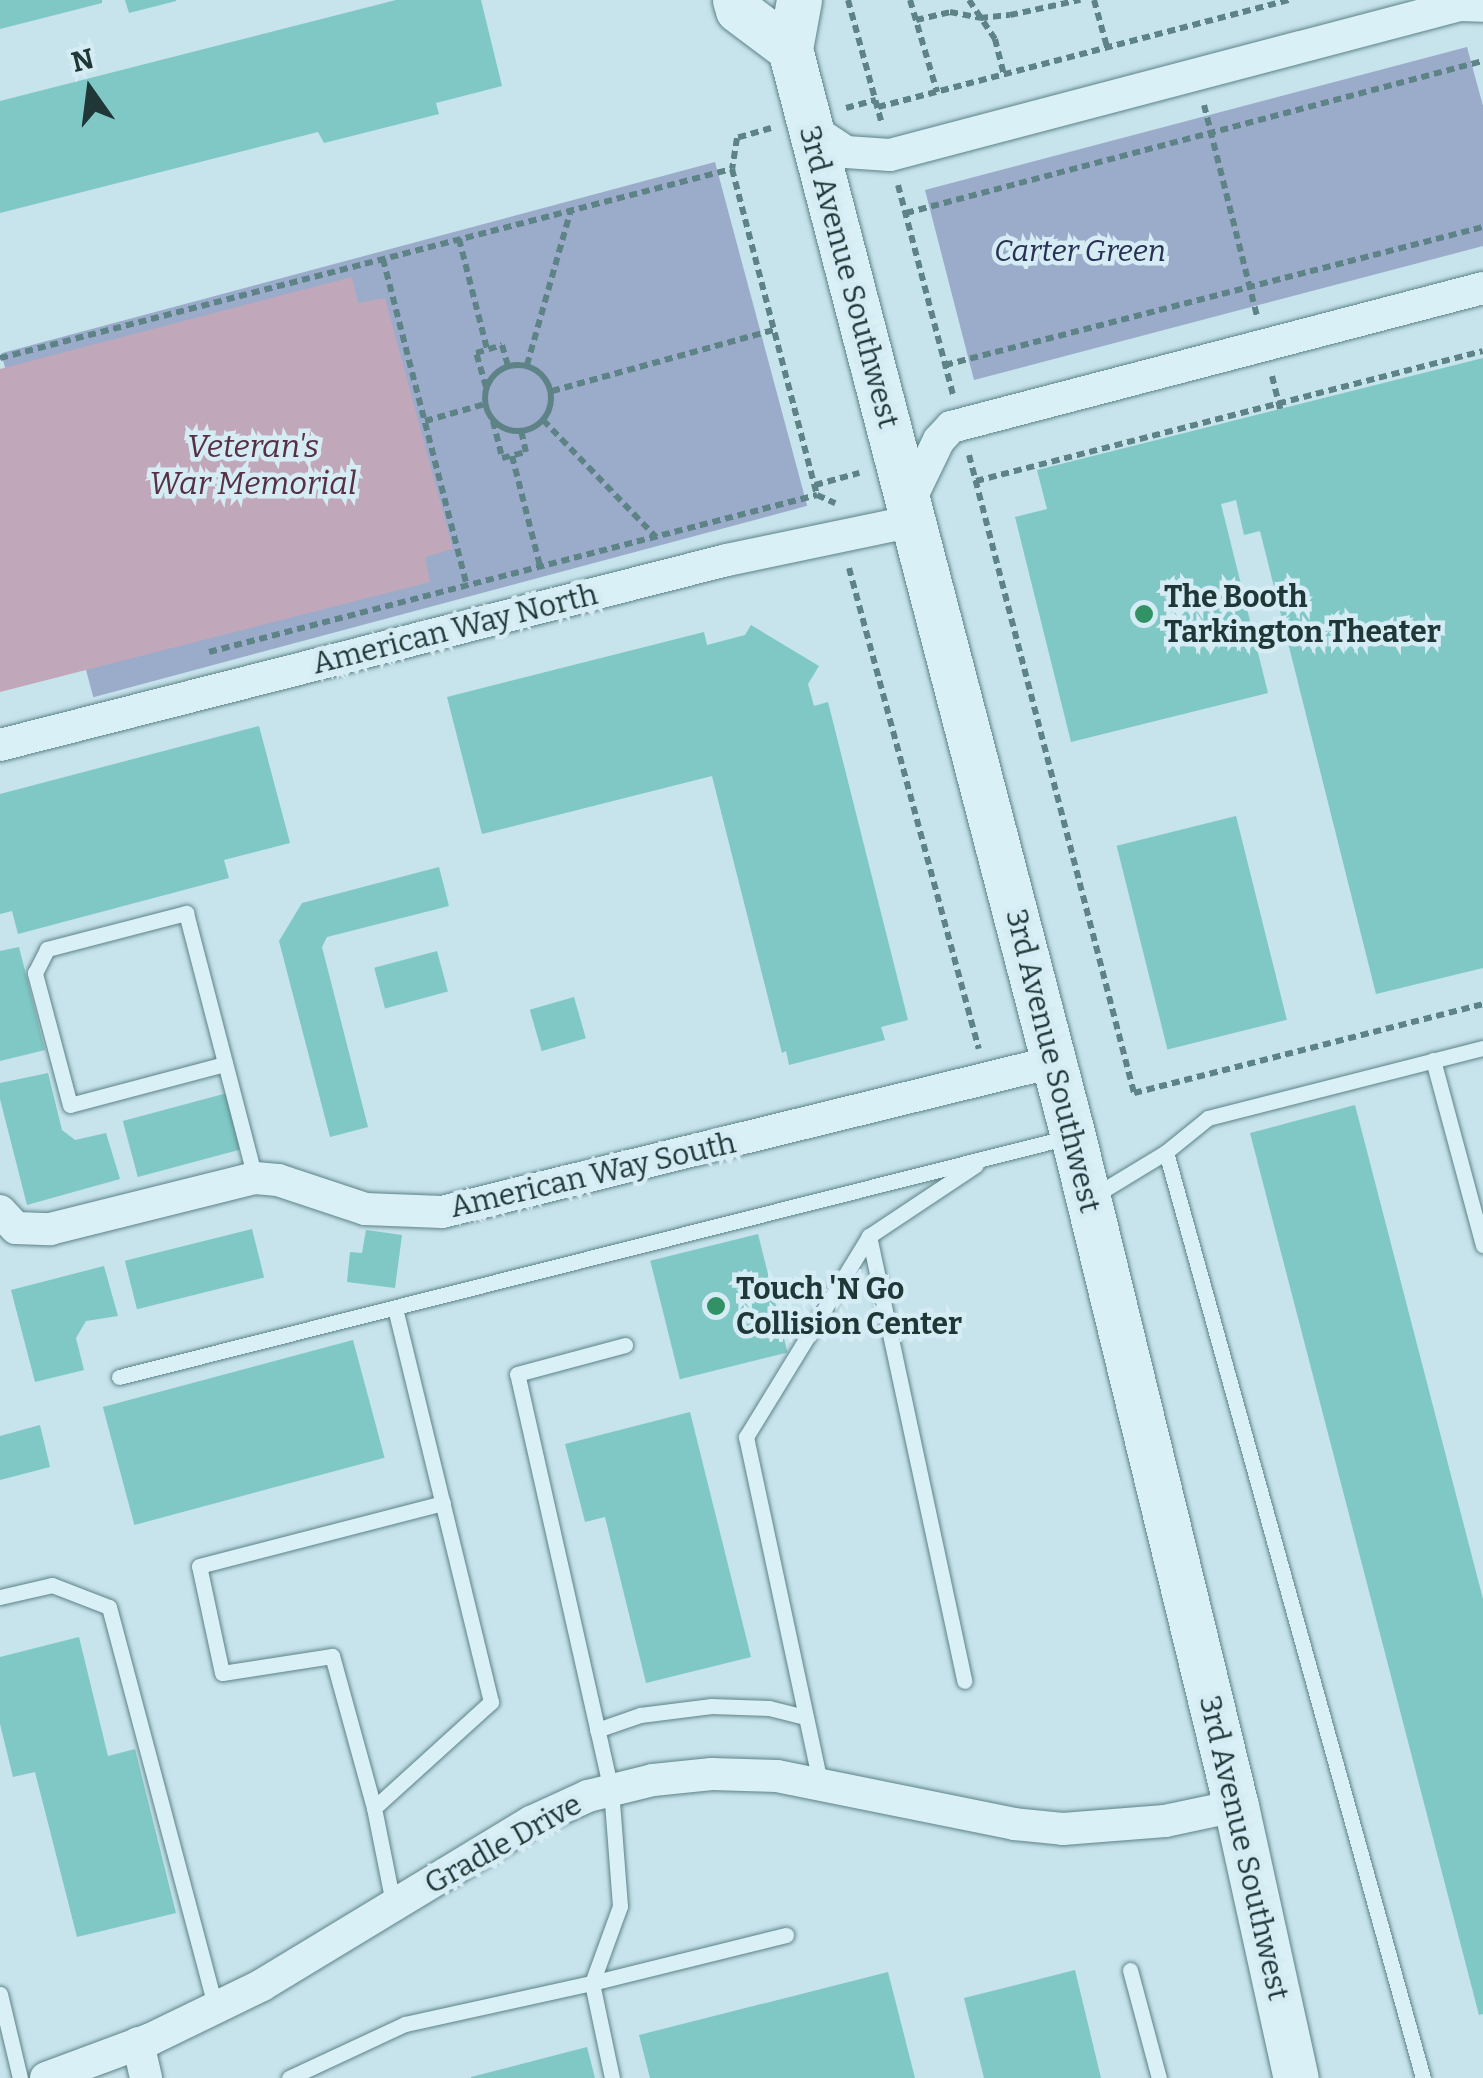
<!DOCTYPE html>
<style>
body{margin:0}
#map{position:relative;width:1483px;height:2078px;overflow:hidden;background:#c7e3ec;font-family:Bitter,serif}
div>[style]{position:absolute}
.green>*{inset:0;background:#9babca;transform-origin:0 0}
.water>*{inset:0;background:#c0a8ba}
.building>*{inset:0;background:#7fc8c5;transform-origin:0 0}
.path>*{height:6px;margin-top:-3px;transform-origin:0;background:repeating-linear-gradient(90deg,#5d8387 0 8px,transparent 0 13px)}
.path>.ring{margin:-3px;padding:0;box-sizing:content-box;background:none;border:6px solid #5d8387;border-radius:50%}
.roads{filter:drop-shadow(0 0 2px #5d8387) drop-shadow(0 0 2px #5d8387)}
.lane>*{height:15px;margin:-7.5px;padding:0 7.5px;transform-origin:7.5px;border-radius:7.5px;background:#daf0f7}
.street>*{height:32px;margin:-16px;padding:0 16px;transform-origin:16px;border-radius:16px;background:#daf0f7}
.secondary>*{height:45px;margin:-22.5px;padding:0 22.5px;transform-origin:22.5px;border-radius:22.5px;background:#daf0f7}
.dots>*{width:28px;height:28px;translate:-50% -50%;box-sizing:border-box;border:5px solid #d6ecf4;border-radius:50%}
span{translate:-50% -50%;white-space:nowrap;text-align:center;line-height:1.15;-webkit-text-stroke:9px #d6ecf4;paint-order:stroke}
.park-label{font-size:30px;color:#283153;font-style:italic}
.street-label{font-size:30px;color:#203738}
.poi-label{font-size:30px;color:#203738;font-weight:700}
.left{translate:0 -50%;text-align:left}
.water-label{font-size:32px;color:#563044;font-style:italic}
.north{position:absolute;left:40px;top:40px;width:100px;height:100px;-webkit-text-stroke:8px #d6ecf4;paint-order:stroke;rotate:346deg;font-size:28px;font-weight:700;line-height:40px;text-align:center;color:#203738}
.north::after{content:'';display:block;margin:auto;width:35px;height:45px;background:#203738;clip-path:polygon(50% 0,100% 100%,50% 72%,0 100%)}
</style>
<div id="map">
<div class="green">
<i style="clip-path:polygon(1467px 47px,1483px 106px,1483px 246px,974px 380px,925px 190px)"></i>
<i style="left:715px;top:162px;width:356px;height:739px;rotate:75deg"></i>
</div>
<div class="water">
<i style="clip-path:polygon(352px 277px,358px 303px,385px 298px,453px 549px,425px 557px,430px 582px,0 692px,0 369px)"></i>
</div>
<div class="building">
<i style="clip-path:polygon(0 0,102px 0,102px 3px,0 29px)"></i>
<i style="clip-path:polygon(125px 0,176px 0,176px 1px,129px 13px)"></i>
<i style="clip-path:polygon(396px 0,481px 0,502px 86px,436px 103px,439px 114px,324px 143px,318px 132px,0 213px,0 101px)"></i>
<i style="clip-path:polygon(1483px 358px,1483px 968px,1376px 994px,1260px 531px,1244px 535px,1236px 500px,1221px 504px,1268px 693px,1071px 742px,1015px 517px,1047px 509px,1037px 470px)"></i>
<i style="clip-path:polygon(751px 625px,819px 666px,808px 684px,814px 706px,828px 702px,908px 1020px,881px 1027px,885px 1040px,789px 1065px,786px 1051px,782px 1053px,712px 776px,482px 834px,447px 697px,704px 632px,707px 645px,745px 635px)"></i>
<i style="clip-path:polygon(259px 726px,290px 843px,224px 860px,229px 878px,18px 934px,12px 911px,0 914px,0 794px)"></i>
<i style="left:1236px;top:816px;width:210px;height:123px;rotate:76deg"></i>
<i style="clip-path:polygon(439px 867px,449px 906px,327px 937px,322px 947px,368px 1127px,330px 1137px,279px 941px,302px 903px)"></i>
<i style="clip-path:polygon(19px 947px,45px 1050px,0 1061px,0 951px)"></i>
<i style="left:437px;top:951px;width:42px;height:65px;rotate:75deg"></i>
<i style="left:574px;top:997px;width:43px;height:46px;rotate:74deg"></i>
<i style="clip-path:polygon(48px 1073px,62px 1130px,75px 1140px,106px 1133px,120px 1179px,27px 1205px,0 1099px,0 1083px)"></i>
<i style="left:231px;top:1092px;width:58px;height:112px;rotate:75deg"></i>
<i style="clip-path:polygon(1355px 1105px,1483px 1599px,1483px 2014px,1479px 2015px,1250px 1133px)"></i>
<i style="left:252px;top:1229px;width:50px;height:131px;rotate:76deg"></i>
<i style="clip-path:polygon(366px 1230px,402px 1235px,395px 1288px,347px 1282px,350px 1252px,362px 1253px)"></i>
<i style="left:758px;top:1234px;width:122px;height:111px;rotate:76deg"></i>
<i style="clip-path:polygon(104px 1266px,118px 1316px,86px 1321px,76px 1338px,84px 1370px,35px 1382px,11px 1290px)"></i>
<i style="left:353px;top:1340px;width:122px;height:259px;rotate:75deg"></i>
<i style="clip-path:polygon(690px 1412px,751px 1657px,646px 1683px,605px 1517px,585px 1522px,565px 1444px)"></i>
<i style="clip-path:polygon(40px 1425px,50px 1467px,0 1480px,0 1436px)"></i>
<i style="clip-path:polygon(79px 1637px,108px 1756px,135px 1749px,176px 1913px,77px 1937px,35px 1772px,13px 1777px,0 1724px,0 1657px)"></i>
<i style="clip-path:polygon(1075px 1970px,1101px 2078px,984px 2078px,964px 1998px)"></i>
<i style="clip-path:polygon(888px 1972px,915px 2078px,650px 2078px,639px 2035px)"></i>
<i style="clip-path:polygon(587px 2047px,595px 2078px,471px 2078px,471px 2077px)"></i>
</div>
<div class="path">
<i style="left:848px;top:0;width:129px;rotate:74.7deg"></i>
<i style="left:910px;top:0;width:96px;rotate:73.6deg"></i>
<i style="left:969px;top:0;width:47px;rotate:56.3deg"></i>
<i style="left:995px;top:39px;width:36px;rotate:76deg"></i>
<i style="left:1094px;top:0;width:49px;rotate:74.5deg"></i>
<i style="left:916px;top:20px;width:35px;rotate:-13deg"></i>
<i style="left:950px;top:12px;width:31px;rotate:11deg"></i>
<i style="left:980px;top:18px;width:30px;rotate:-6deg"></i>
<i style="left:1010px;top:15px;width:72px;rotate:-12.1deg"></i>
<i style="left:1204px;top:105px;width:218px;rotate:75.9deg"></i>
<i style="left:878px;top:107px;width:425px;rotate:-14.6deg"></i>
<i style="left:846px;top:108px;width:31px;rotate:-15deg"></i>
<i style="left:771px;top:128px;width:35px;rotate:164deg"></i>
<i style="left:737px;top:138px;width:31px;rotate:99deg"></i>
<i style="left:732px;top:169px;width:337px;rotate:75.4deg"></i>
<i style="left:898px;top:185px;width:217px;rotate:75.3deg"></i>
<i style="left:906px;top:213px;width:597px;rotate:-14.76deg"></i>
<i style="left:459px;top:239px;width:114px;rotate:75.7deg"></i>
<i style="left:383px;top:259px;width:337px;rotate:75.6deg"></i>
<i style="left:0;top:358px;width:756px;rotate:-14.48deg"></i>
<i class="ring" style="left:485px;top:365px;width:60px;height:60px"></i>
<i style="left:527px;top:365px;width:161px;rotate:-74.2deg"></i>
<i style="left:945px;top:365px;width:555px;rotate:-14.39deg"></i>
<i style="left:1272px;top:376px;width:34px;rotate:76deg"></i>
<i style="left:486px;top:387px;width:35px;rotate:-106deg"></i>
<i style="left:476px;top:353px;width:27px;rotate:-17deg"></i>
<i style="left:502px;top:345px;width:22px;rotate:74deg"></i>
<i style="left:552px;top:391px;width:230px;rotate:-15.4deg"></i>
<i style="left:543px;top:420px;width:163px;rotate:46deg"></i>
<i style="left:425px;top:421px;width:62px;rotate:-15.8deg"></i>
<i style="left:493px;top:421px;width:38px;rotate:76deg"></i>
<i style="left:502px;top:458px;width:25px;rotate:-14deg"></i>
<i style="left:526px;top:452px;width:22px;rotate:-103deg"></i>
<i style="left:969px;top:455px;width:659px;rotate:75.5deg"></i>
<i style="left:1134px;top:1093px;width:360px;rotate:-14.3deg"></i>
<i style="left:512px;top:456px;width:114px;rotate:75.7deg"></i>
<i style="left:976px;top:481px;width:523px;rotate:-14.38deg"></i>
<i style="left:815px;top:485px;width:46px;rotate:-15.3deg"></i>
<i style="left:849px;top:568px;width:498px;rotate:74.9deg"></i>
<i style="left:209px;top:652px;width:628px;rotate:-14.48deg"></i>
<i style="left:817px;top:495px;width:20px;rotate:24deg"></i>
</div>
<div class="roads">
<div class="lane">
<i style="left:1433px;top:1060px;width:192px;rotate:74.9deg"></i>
<i style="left:225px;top:1064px;width:160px;rotate:165.2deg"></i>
<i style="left:70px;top:1105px;width:137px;rotate:-104.9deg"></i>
<i style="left:35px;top:973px;width:27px;rotate:-63deg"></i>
<i style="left:47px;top:949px;width:144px;rotate:-14.5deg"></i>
<i style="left:186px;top:913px;width:274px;rotate:75.4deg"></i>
<i style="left:1166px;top:1152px;width:961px;rotate:74.49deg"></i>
<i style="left:1092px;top:1197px;width:87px;rotate:-31.3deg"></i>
<i style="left:1166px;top:1152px;width:54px;rotate:-39deg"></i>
<i style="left:1208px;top:1118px;width:284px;rotate:-14.3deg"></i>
<i style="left:869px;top:1236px;width:455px;rotate:77.9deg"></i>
<i style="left:119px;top:1377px;width:980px;rotate:-14.18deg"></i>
<i style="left:0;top:1597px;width:53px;rotate:-13deg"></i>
<i style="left:52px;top:1585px;width:61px;rotate:21.1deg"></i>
<i style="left:109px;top:1607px;width:417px;rotate:75.1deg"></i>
<i style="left:597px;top:1730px;width:46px;rotate:-19.2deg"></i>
<i style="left:640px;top:1715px;width:72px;rotate:-7.2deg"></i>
<i style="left:711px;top:1706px;width:58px;rotate:2deg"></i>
<i style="left:769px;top:1708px;width:38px;rotate:14deg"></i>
<i style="left:820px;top:1782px;width:353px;rotate:-102.1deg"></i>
<i style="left:746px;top:1437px;width:236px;rotate:-58.5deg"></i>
<i style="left:869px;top:1236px;width:128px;rotate:-33.6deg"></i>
<i style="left:374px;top:1808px;width:158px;rotate:-105.4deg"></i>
<i style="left:332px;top:1656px;width:111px;rotate:171.2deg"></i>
<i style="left:222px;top:1673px;width:109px;rotate:-102.1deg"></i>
<i style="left:199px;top:1566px;width:252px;rotate:-14.5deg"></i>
<i style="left:394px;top:1908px;width:102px;rotate:-101.3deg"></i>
<i style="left:374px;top:1808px;width:158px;rotate:-42.2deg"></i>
<i style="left:491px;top:1702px;width:406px;rotate:-103.7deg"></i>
<i style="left:1130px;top:1970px;width:112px;rotate:75deg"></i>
<i style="left:0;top:1994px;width:86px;rotate:76.6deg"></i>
<i style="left:289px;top:2078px;width:128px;rotate:-25deg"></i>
<i style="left:405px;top:2024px;width:191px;rotate:-12.4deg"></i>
<i style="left:592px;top:1983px;width:82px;rotate:-70deg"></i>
<i style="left:620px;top:1906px;width:116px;rotate:-94.4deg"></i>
<i style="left:611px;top:1790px;width:426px;rotate:-102.7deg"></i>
<i style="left:517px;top:1374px;width:112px;rotate:-15deg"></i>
<i style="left:612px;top:2078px;width:97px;rotate:-101.9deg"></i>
<i style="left:592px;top:1983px;width:200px;rotate:-13.9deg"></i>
</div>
<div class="street">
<i style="left:810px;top:128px;width:43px;rotate:33.7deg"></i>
<i style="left:846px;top:152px;width:44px;rotate:3.9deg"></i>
<i style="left:890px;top:155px;width:589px;rotate:-14.74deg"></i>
<i style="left:1460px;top:5px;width:23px;rotate:2deg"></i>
<i style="left:908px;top:504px;width:71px;rotate:-64.2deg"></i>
<i style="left:939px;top:440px;width:18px;rotate:-47deg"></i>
<i style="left:951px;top:427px;width:550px;rotate:-14.64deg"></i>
<i style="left:0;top:745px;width:750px;rotate:-14.28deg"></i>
<i style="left:727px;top:560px;width:190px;rotate:-11.8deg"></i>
<i style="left:0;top:1211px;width:23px;rotate:47deg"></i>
<i style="left:16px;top:1228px;width:34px;rotate:2deg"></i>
<i style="left:50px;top:1229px;width:211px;rotate:-14deg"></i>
<i style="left:255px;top:1178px;width:23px;rotate:5deg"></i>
<i style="left:278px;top:1180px;width:92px;rotate:18.4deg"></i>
<i style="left:365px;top:1209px;width:77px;rotate:2.2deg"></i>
<i style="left:442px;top:1212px;width:629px;rotate:-13.79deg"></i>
<i style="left:138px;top:2043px;width:36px;rotate:77deg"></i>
<i style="left:46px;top:2078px;width:112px;rotate:-20.4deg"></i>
<i style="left:151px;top:2039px;width:123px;rotate:-25.9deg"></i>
<i style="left:262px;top:1985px;width:315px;rotate:-31.2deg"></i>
<i style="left:531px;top:1822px;width:63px;rotate:-24.5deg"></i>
<i style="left:588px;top:1796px;width:67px;rotate:-13.8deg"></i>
<i style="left:653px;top:1780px;width:59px;rotate:-5.8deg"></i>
<i style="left:712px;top:1774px;width:65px;rotate:1.8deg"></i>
<i style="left:777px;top:1776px;width:242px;rotate:11.4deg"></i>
<i style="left:1014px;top:1824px;width:49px;rotate:5.8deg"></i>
<i style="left:1063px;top:1829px;width:102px;rotate:-4.5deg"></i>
<i style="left:1165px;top:1821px;width:73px;rotate:-11.9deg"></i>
</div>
<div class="secondary">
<i style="left:735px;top:0;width:10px;rotate:73deg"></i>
<i style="left:738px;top:10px;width:65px;rotate:36.9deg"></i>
<i style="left:799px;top:0;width:50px;rotate:100.4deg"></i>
<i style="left:790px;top:49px;width:1123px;rotate:75.41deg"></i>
<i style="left:1073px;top:1136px;width:690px;rotate:76.33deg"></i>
<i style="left:1236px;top:1806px;width:279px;rotate:77.6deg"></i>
</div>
</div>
<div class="dots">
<i style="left:1144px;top:614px;background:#319266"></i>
<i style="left:716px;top:1306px;background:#319266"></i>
</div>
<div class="park-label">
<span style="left:1080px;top:251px">Carter Green</span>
</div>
<div class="street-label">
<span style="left:849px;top:277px;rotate:75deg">3rd Avenue Southwest</span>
<span style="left:455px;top:629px;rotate:-14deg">American Way North</span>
<span style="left:1053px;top:1061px;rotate:76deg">3rd Avenue Southwest</span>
<span style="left:593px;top:1175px;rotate:-13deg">American Way South</span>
<span style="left:503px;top:1844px;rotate:-29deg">Gradle Drive</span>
<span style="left:1244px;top:1848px;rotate:77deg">3rd Avenue Southwest</span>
</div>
<div class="poi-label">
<span class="left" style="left:1164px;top:614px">The Booth<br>Tarkington Theater</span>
<span class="left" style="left:736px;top:1306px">Touch 'N Go<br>Collision Center</span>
</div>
<div class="water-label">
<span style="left:253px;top:465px">Veteran's<br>War Memorial</span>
</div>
<div class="north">N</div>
</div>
